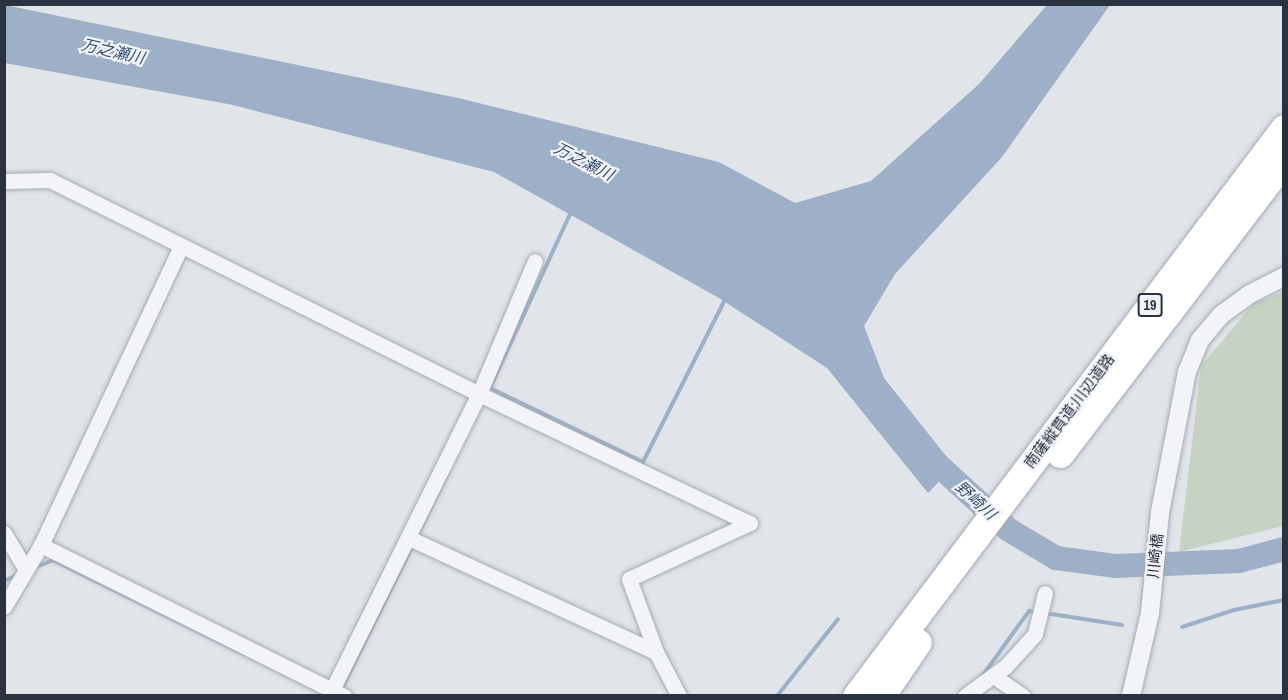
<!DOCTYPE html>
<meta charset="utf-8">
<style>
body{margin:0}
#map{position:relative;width:1288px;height:700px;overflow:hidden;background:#e1e4e9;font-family:"Archivo Narrow","Noto Sans JP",sans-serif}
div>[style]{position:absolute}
.green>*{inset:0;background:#c6d2c2}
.water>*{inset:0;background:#9db0c7}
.stream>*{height:4px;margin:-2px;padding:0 2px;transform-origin:2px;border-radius:2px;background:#9db0c7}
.river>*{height:24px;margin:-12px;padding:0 12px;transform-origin:12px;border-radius:12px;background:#9db0c7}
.roads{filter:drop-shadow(0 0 2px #a6abb3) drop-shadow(0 0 2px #a6abb3)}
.minor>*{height:15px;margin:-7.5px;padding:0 7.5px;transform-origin:7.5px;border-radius:7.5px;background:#f3f4f7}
.tertiary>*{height:18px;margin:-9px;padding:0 9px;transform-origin:9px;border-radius:9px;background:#f3f4f7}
.motorway>*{height:27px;margin:-13.5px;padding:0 13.5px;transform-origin:13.5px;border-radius:13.5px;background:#fff}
span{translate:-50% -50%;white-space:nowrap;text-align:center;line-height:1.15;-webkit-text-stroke:4.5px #f0f2f6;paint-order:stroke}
.shield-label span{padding:2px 4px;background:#f0f2f6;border:2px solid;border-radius:4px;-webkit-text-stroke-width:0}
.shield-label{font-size:14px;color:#2a313f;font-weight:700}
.street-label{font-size:15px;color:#2a313f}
.water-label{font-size:16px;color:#364f71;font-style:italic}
.frame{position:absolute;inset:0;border:6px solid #2a313f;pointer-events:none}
</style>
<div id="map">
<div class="green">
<i style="clip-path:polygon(1283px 292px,1283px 526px,1179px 552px,1201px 366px,1254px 303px)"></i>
</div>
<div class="water">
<i style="clip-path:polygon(5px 5px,458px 98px,719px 162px,795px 203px,871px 181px,979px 84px,1047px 5px,1110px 5px,1002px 157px,895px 274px,864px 326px,884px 378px,954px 466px,928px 493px,827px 368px,719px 298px,494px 172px,233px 105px,5px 63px)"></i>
</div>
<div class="stream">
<i style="left:490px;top:388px;width:194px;rotate:-65.3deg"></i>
<i style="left:488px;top:393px;width:5px;rotate:-68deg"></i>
<i style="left:490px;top:388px;width:170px;rotate:25.8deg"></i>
<i style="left:643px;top:462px;width:184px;rotate:-63.2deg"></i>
<i style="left:417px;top:536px;width:73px;rotate:-64.1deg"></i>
<i style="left:32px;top:569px;width:23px;rotate:-23deg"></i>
<i style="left:53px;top:560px;width:213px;rotate:26.2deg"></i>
<i style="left:4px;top:581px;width:14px;rotate:-25deg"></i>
<i style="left:1045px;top:613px;width:78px;rotate:8.9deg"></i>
<i style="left:1182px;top:627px;width:55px;rotate:-18.1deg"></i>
<i style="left:1234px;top:610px;width:51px;rotate:-11.3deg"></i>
<i style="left:983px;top:675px;width:79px;rotate:-54.3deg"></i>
<i style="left:1029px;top:611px;width:9px;rotate:6deg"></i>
<i style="left:342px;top:688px;width:162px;rotate:-63.6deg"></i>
<i style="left:777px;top:696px;width:98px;rotate:-51.6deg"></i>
</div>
<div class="river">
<i style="left:923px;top:451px;width:117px;rotate:42.6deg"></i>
<i style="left:1009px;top:530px;width:55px;rotate:30.8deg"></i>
<i style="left:1056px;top:558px;width:61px;rotate:7.6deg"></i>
<i style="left:1116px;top:566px;width:123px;rotate:-2.3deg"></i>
<i style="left:1239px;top:561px;width:47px;rotate:-14.9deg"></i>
</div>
<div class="roads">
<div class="minor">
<i style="left:4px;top:181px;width:46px;rotate:-1.2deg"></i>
<i style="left:50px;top:180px;width:479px;rotate:26.5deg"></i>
<i style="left:479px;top:394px;width:300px;rotate:25.5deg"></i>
<i style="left:750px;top:523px;width:133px;rotate:155.2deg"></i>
<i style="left:629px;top:579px;width:78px;rotate:69.7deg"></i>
<i style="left:656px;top:652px;width:50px;rotate:62.4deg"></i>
<i style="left:4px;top:533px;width:41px;rotate:59deg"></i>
<i style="left:409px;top:538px;width:272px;rotate:24.8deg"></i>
<i style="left:41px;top:545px;width:339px;rotate:26.5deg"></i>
<i style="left:4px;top:607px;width:72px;rotate:-59.2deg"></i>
<i style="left:41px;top:545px;width:330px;rotate:-64.9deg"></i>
<i style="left:994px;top:676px;width:35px;rotate:35deg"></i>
<i style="left:329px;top:696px;width:337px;rotate:-63.6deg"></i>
<i style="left:479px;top:394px;width:144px;rotate:-67.2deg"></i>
<i style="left:965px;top:696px;width:51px;rotate:-36.2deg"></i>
<i style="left:1006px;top:666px;width:43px;rotate:-47.8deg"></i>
<i style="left:1035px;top:634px;width:42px;rotate:-76.3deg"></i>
</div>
<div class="tertiary">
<i style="left:1131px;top:696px;width:85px;rotate:-77.1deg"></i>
<i style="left:1150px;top:613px;width:101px;rotate:-84.3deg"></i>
<i style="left:1160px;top:512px;width:143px;rotate:-79.1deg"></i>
<i style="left:1187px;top:372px;width:35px;rotate:-68deg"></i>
<i style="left:1200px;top:340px;width:33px;rotate:-50deg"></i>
<i style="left:1221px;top:315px;width:36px;rotate:-36deg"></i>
<i style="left:1250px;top:294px;width:38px;rotate:-27deg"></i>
</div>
<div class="motorway">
<i style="left:1060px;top:454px;width:369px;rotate:-52.6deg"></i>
<i style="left:856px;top:696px;width:711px;rotate:-53deg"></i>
<i style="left:881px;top:696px;width:65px;rotate:-55.6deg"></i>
</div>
</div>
<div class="shield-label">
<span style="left:1150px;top:305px">19</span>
</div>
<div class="street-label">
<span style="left:1069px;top:411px;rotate:-53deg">南薩縦貫道;川辺道路</span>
<span style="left:1155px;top:556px;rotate:-84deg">川崎橋</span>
</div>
<div class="water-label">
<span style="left:113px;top:51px;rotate:13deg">万之瀬川</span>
<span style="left:584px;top:161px;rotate:27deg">万之瀬川</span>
<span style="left:976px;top:500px;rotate:42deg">野崎川</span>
</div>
<div class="frame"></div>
</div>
